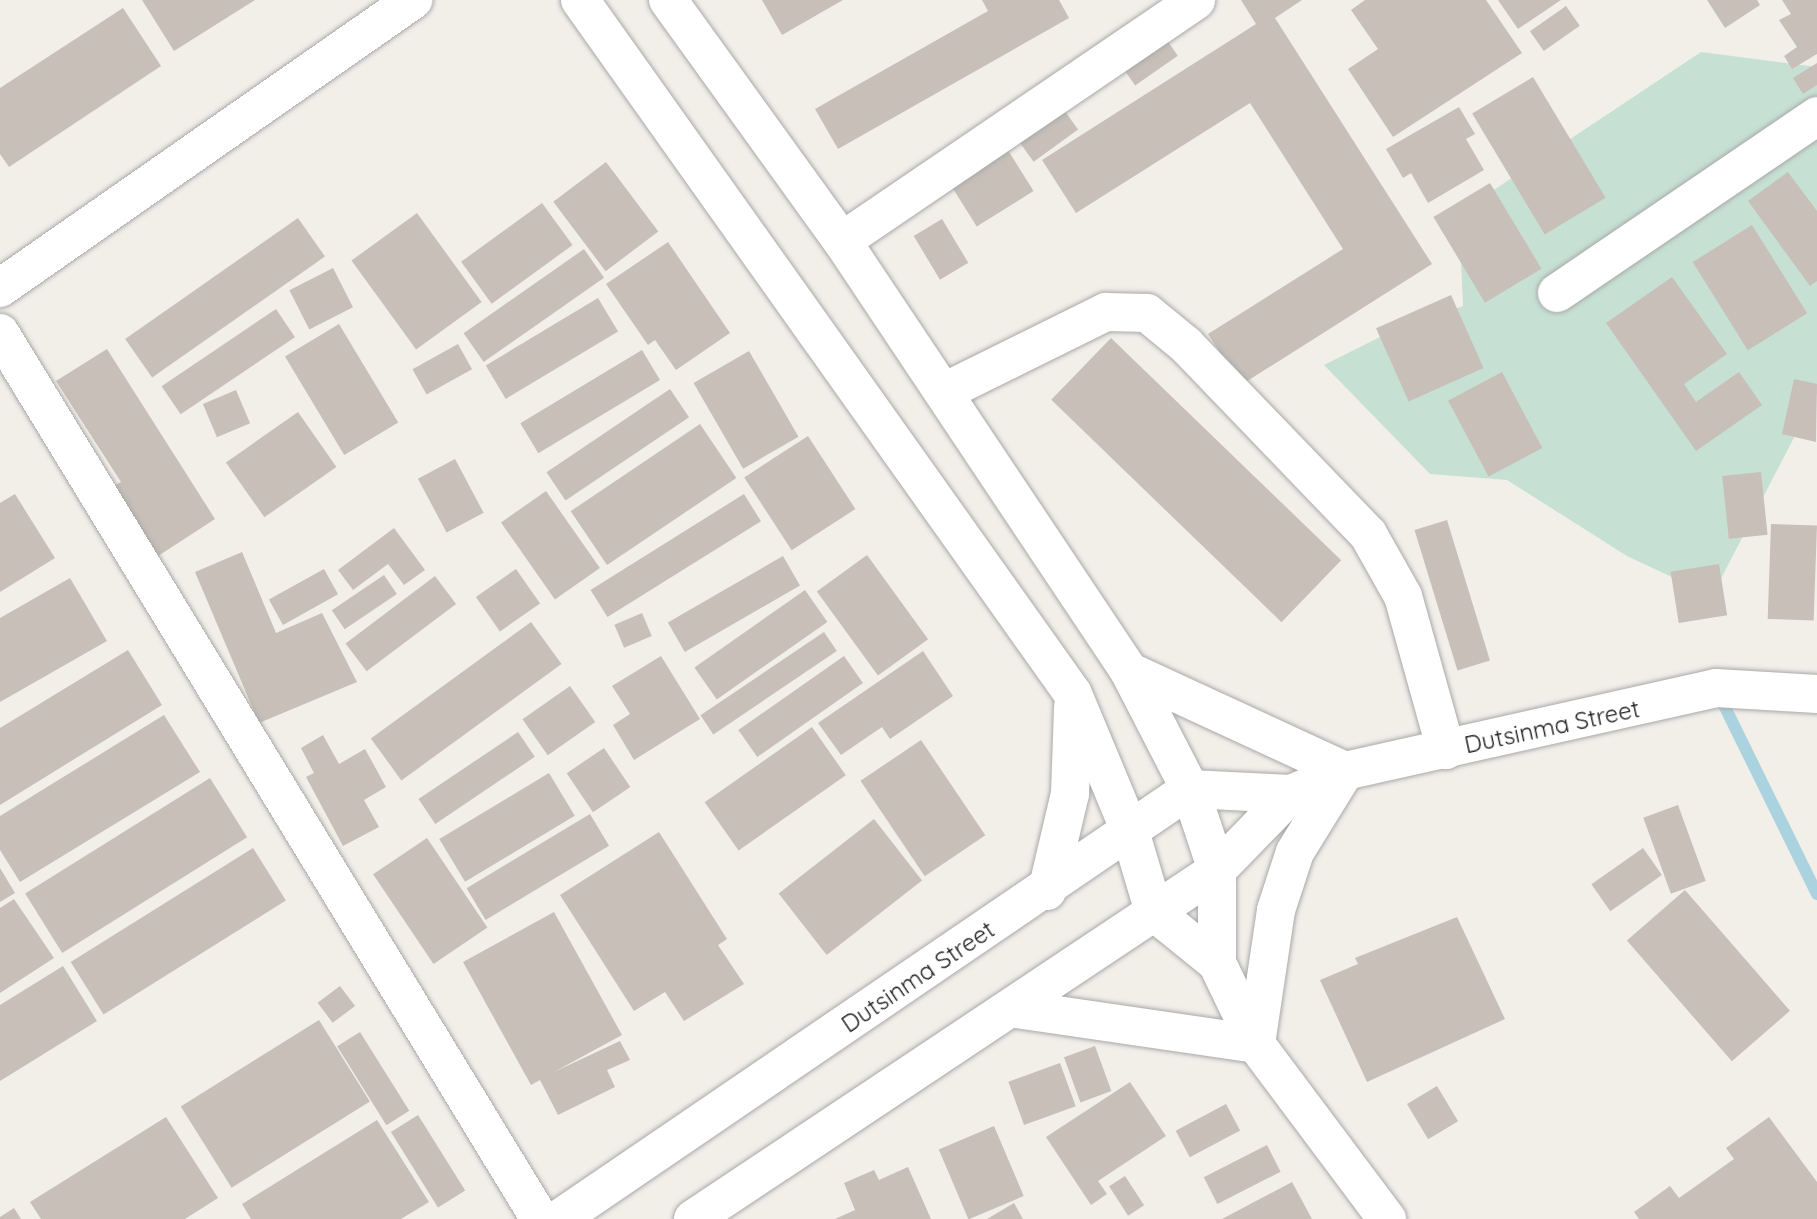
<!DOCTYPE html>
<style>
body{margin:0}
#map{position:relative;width:1817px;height:1219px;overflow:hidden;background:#f2efe9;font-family:Quicksand,sans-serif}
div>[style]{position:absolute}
.wetland>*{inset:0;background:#c6e0d4}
.stream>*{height:12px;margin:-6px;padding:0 6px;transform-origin:6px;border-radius:6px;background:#aad3df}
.building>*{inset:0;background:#c7bfb8;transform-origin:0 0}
.roads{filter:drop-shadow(0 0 2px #a9a9a9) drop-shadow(0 0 2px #a9a9a9)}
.minor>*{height:38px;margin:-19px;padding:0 19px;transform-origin:19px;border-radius:19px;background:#fff}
span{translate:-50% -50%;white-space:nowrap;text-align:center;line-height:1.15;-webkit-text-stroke:5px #fff;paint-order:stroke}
.street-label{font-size:24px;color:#222}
</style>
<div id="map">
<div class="wetland">
<i style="clip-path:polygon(1701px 52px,1817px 67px,1817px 393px,1712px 596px,1627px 556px,1507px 480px,1430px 474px,1324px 365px,1382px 336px,1463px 306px,1459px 213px)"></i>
</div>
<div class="stream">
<i style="left:1719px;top:695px;width:222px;rotate:63.8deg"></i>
</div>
<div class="building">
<i style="clip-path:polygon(142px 0,255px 0,174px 51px)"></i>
<i style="clip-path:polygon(762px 0,843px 0,782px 35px)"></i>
<i style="clip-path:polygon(982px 0,1059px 0,1069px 18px,838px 149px,815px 109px,988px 11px)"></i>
<i style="clip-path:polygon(1241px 0,1302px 0,1275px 18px,1432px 264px,1241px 385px,1208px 334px,1343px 249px,1250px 103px,1076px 213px,1042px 160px,1256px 24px)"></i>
<i style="clip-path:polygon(1365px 0,1486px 0,1522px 53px,1393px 137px,1348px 69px,1378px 49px,1351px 10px)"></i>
<i style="clip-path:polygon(1498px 0,1561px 0,1518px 29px)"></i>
<i style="clip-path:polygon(1707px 0,1757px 0,1760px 5px,1725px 28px)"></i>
<i style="clip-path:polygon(1782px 0,1817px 0,1817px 54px,1792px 69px,1784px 56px,1797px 47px,1779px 20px,1791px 14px)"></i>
<i style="left:1566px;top:6px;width:24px;height:44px;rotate:55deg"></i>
<i style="clip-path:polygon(123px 8px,161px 66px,9px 167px,0 154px,0 88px)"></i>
<i style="left:1164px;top:36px;width:24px;height:52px;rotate:55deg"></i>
<i style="clip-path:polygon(1817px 63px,1817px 85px,1803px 94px,1793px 78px)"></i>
<i style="left:1533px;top:77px;width:141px;height:71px;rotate:59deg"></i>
<i style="clip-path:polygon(1459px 107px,1475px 134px,1466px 139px,1484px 170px,1428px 203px,1411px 173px,1403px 178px,1386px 149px)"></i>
<i style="left:1064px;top:110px;width:24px;height:55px;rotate:54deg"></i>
<i style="left:1006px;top:147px;width:52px;height:67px;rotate:58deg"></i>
<i style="left:606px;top:162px;width:87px;height:66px;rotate:53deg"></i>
<i style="clip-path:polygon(1788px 172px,1817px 211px,1817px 281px,1810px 286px,1748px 201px)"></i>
<i style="left:1490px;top:183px;width:100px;height:66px;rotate:59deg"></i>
<i style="left:542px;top:203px;width:52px;height:100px;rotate:54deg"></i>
<i style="left:417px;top:213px;width:110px;height:81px;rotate:54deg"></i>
<i style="left:298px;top:218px;width:47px;height:211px;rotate:55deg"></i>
<i style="left:942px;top:219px;width:51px;height:33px;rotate:59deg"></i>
<i style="left:1752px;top:225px;width:104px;height:70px;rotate:58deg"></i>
<i style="clip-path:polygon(668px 242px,730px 333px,676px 370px,655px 340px,648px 345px,606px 284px)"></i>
<i style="left:584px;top:249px;width:35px;height:147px;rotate:55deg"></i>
<i style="left:333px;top:268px;width:44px;height:49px;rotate:63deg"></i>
<i style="clip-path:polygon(1672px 277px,1727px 354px,1684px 384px,1696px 402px,1739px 372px,1762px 405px,1696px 451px,1606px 323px)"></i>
<i style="left:1451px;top:295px;width:80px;height:82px;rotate:66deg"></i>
<i style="left:598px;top:298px;width:39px;height:131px;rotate:59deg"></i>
<i style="left:276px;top:309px;width:34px;height:138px;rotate:56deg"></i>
<i style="left:339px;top:324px;width:115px;height:63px;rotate:59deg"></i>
<i style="left:1111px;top:338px;width:320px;height:86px;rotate:44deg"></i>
<i style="left:458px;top:344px;width:29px;height:52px;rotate:61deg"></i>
<i style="clip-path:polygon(107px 349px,215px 519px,155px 558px,110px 488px,121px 482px,56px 381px)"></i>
<i style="left:642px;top:350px;width:35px;height:142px;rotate:59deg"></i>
<i style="left:749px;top:351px;width:99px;height:64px;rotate:60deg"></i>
<i style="left:1502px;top:372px;width:86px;height:61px;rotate:62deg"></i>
<i style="clip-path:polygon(1794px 379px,1817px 384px,1816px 442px,1782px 434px)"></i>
<i style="left:670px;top:389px;width:34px;height:149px;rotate:56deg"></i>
<i style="left:236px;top:390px;width:36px;height:36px;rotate:67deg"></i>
<i style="left:298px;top:412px;width:67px;height:88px;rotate:55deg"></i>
<i style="left:700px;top:424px;width:65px;height:156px;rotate:56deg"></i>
<i style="left:808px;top:436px;width:87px;height:76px;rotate:57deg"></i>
<i style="left:455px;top:459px;width:61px;height:42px;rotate:62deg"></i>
<i style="left:1761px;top:472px;width:63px;height:39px;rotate:84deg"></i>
<i style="left:546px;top:491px;width:94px;height:55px;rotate:55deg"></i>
<i style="clip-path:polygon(15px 494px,55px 558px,0 592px,0 503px)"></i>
<i style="left:744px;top:494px;width:32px;height:181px;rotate:58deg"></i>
<i style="left:1447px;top:520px;width:147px;height:34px;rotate:73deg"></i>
<i style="left:1771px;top:524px;width:46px;height:95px;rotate:2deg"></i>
<i style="clip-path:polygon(394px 528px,425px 570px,404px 585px,388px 564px,353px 590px,338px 570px)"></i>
<i style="clip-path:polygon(242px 552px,276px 633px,322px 613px,357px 682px,259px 723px,195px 572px)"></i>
<i style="left:867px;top:555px;width:104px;height:62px;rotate:54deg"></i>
<i style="left:783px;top:556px;width:34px;height:133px;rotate:60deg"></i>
<i style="left:1719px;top:564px;width:52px;height:49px;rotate:81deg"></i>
<i style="left:324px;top:569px;width:29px;height:63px;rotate:61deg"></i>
<i style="left:516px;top:569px;width:42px;height:49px;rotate:55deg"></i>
<i style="left:384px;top:575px;width:23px;height:63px;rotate:56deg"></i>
<i style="left:435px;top:576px;width:35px;height:112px;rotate:53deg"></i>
<i style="clip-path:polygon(70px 578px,107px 641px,0 702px,0 618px)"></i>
<i style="left:805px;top:590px;width:39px;height:135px;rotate:55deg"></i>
<i style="left:642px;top:613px;width:25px;height:30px;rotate:67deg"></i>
<i style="left:531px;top:622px;width:52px;height:198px;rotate:54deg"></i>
<i style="left:824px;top:632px;width:23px;height:149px;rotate:56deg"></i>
<i style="clip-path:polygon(128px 650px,162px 705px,0 805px,0 728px)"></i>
<i style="clip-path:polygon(923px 651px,953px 696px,890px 739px,882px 727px,841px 755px,818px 723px)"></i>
<i style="clip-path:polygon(661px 656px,700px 719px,634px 760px,613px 725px,630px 714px,612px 686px)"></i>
<i style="left:844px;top:656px;width:33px;height:129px;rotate:55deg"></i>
<i style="left:570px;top:686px;width:44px;height:58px;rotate:55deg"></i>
<i style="clip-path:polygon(164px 715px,200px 772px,20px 882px,0 850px,0 816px)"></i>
<i style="left:812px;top:727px;width:59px;height:131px;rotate:55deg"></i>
<i style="left:518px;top:732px;width:30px;height:120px;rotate:56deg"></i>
<i style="clip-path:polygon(323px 735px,339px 764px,365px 749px,386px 787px,364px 800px,379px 827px,343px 846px,306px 777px,314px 773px,301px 748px)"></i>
<i style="left:921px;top:740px;width:115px;height:73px;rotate:56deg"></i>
<i style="left:604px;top:748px;width:47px;height:45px;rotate:56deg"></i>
<i style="left:549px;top:773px;width:50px;height:128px;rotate:59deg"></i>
<i style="left:210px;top:778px;width:70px;height:218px;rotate:58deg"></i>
<i style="left:1678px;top:805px;width:81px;height:37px;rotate:70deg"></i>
<i style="left:590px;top:814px;width:37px;height:144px;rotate:59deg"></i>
<i style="left:874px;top:819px;width:78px;height:121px;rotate:52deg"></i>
<i style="clip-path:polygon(659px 832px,727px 939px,718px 945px,744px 984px,684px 1021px,665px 992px,634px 1011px,560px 895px)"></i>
<i style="left:427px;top:838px;width:108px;height:65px;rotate:56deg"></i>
<i style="left:253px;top:848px;width:62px;height:215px;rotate:58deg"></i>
<i style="left:1643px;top:848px;width:33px;height:63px;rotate:55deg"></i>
<i style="clip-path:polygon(0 868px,15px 893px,0 902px)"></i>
<i style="left:1685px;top:890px;width:160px;height:77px;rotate:49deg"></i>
<i style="clip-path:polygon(14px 899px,54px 958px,0 993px,0 908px)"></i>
<i style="clip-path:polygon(554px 912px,622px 1035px,554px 1072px,620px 1041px,630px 1060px,607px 1070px,615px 1087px,558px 1115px,540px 1080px,531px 1085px,463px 962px)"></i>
<i style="clip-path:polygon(1457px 917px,1505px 1019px,1367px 1082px,1320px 980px,1358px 964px,1355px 958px)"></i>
<i style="clip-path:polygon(63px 966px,97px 1021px,0 1081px,0 1005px)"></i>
<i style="left:340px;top:986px;width:25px;height:28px;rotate:53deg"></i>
<i style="left:319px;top:1020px;width:96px;height:163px;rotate:58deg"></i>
<i style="left:360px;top:1032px;width:93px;height:27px;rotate:58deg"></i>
<i style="left:1095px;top:1046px;width:48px;height:33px;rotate:70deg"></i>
<i style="left:1060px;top:1063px;width:46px;height:55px;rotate:70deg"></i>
<i style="clip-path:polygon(1130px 1082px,1166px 1136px,1098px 1181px,1107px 1194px,1091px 1205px,1046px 1137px)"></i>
<i style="left:1437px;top:1086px;width:41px;height:35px;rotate:59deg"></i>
<i style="left:1226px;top:1104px;width:30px;height:57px;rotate:62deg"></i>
<i style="left:418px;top:1115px;width:89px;height:32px;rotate:58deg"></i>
<i style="clip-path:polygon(166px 1117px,218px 1198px,185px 1219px,41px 1219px,30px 1202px)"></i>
<i style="clip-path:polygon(1769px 1117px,1817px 1182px,1817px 1219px,1639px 1219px,1634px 1212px,1670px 1186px,1679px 1198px,1734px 1159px,1726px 1148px)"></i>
<i style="clip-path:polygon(377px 1120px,429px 1202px,401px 1219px,251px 1219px,242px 1204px)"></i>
<i style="left:994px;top:1126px;width:76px;height:60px;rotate:67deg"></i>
<i style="left:1267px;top:1145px;width:30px;height:71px;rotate:63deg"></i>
<i style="clip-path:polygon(908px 1167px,931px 1219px,835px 1219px,855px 1210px,844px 1183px,874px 1170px,879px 1180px)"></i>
<i style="left:1125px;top:1176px;width:35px;height:19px;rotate:57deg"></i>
<i style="clip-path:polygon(1292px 1182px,1312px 1219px,1222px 1219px)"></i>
<i style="clip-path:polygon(1014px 1203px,1023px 1219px,987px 1219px)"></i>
<i style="clip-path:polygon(14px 1208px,21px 1219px,0 1219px,0 1217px)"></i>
</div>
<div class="roads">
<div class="minor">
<i style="left:580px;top:0;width:851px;rotate:54.61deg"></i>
<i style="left:1073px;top:694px;width:148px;rotate:67.4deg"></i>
<i style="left:1130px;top:831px;width:84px;rotate:73.5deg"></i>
<i style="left:1154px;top:912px;width:81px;rotate:39deg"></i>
<i style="left:1217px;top:963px;width:90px;rotate:64.3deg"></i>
<i style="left:1256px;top:1044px;width:219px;rotate:53.2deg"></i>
<i style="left:668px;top:0;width:297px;rotate:54.2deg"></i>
<i style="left:842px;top:241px;width:517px;rotate:56.28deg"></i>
<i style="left:1129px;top:671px;width:133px;rotate:62.7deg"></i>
<i style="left:1190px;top:789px;width:85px;rotate:71.6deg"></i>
<i style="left:1217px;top:870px;width:93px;rotate:90deg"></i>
<i style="left:842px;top:241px;width:428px;rotate:-34.2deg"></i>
<i style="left:0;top:288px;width:504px;rotate:-34.89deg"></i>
<i style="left:1557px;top:293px;width:315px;rotate:-34.2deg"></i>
<i style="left:0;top:333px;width:1038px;rotate:58.64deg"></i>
<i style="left:944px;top:392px;width:181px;rotate:-26.3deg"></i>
<i style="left:1106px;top:312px;width:41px;rotate:1.4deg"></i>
<i style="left:1147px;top:313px;width:50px;rotate:39.4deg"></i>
<i style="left:1186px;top:345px;width:262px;rotate:46.1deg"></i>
<i style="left:1368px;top:534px;width:71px;rotate:60.6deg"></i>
<i style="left:1403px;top:596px;width:160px;rotate:74.4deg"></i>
<i style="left:1047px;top:891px;width:100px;rotate:-76.7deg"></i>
<i style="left:1070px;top:794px;width:87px;rotate:-88deg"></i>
<i style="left:1016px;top:1009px;width:243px;rotate:8.3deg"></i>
<i style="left:1256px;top:1044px;width:135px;rotate:-81.5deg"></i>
<i style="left:1276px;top:910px;width:61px;rotate:-71.9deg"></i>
<i style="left:1295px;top:852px;width:95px;rotate:-58.3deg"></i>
<i style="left:1345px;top:771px;width:238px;rotate:-155.2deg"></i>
<i style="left:559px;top:1219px;width:764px;rotate:-34.27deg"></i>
<i style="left:1190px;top:789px;width:101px;rotate:2.8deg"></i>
<i style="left:693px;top:1219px;width:630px;rotate:-33.66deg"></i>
<i style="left:1217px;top:870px;width:106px;rotate:-45.8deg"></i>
<i style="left:1291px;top:794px;width:59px;rotate:-23.1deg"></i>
<i style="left:1345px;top:771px;width:380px;rotate:-12.6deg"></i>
<i style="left:1716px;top:688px;width:101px;rotate:3.4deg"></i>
</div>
</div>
<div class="street-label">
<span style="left:1552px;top:727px;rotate:-12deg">Dutsinma Street</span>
<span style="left:918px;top:977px;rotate:-34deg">Dutsinma Street</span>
</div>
</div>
